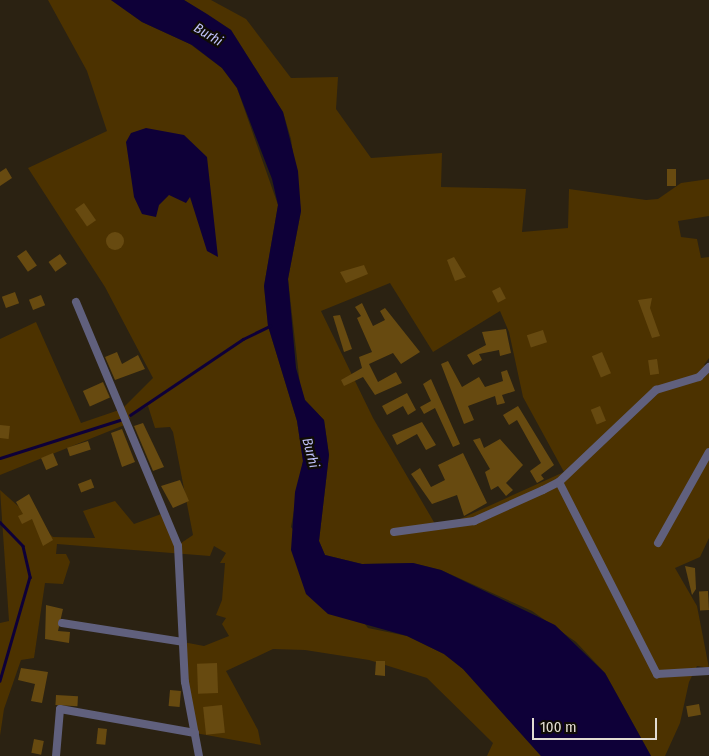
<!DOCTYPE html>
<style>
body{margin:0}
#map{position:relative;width:709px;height:756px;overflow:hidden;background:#2b2212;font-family:"Fira Sans Condensed",sans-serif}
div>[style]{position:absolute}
.green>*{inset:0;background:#4c3200}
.water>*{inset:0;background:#0e0038}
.stream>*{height:2.5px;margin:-1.25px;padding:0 1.25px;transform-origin:1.25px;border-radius:1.25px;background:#0e0038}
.building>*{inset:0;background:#674a10;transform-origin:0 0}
.round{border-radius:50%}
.street>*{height:8px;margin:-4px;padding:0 4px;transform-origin:4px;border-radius:4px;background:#60607d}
span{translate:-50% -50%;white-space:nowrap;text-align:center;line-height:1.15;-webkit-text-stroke:4.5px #100c06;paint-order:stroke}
.water-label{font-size:14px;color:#bdbff7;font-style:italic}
.scale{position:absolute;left:532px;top:718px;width:125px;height:22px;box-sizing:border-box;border:2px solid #e2dcd2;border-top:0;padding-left:6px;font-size:15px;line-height:18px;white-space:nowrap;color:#e2dcd2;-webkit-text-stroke:4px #100c06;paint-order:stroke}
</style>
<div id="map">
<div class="green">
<i style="clip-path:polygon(48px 0,111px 0,142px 22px,190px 44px,222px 68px,237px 88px,278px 205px,264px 286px,268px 326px,297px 421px,303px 461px,291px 527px,368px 628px,407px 636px,444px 654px,463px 669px,541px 756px,487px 756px,493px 743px,427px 678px,369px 660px,305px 650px,273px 649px,226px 671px,258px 730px,261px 745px,195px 733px,183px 642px,204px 646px,229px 636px,222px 624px,226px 618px,216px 615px,222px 600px,225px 563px,220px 563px,226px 553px,214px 546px,210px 556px,57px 544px,56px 554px,66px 554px,70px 562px,63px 584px,45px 583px,34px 658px,21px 660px,4px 709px,0 736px,0 623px,9px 621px,0 490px,53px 537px,95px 538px,83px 511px,115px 501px,134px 524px,164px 513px,178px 545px,193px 535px,173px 432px,170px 427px,155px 428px,148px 406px,131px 415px,127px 424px,0 475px,0 339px,36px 322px,81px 423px,122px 409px,153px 378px,105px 287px,28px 168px,107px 131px,87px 71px)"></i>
<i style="clip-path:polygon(evenodd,184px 0,211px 0,246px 19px,291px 78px,338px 77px,336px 109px,371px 158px,442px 153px,441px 187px,526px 189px,522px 232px,568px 228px,569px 189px,646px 200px,658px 199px,681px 183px,709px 179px,709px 216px,678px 221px,681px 237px,697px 239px,701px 258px,709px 257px,709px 358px,704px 365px,709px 366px,709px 538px,700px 557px,675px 568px,697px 606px,709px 668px,697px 666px,689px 682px,680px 723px,665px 756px,651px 756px,605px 673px,576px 642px,532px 611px,441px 570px,413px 563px,362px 564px,325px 555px,319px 541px,329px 455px,324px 420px,305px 400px,300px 385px,288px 279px,301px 211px,291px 139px,283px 112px,231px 30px,184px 0,390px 283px,433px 352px,500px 311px,509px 332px,523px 397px,564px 472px,438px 529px,373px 418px,321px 311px,390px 283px)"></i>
</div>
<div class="water">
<i style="clip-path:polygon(111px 0,184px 0,207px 14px,231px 30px,283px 112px,298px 171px,301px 211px,288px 279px,296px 368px,305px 400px,324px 420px,329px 455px,319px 541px,325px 555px,362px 564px,413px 563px,441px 570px,555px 625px,605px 673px,651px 756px,541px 756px,463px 669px,444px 654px,407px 636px,328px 614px,306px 594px,291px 550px,295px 492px,303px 461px,297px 421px,268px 326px,264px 286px,278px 205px,272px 179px,237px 88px,222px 68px,192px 45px,142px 22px)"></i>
<i style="clip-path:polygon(146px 128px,184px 135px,207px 157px,218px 257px,207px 251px,190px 197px,186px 203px,169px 195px,159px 205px,156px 217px,142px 214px,134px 197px,126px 142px,131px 133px)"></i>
</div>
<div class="stream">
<i style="left:130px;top:415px;width:136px;rotate:-33.9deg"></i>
<i style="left:243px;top:339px;width:30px;rotate:-26deg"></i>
<i style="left:0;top:458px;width:126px;rotate:-17.6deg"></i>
<i style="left:0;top:522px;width:33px;rotate:46deg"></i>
<i style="left:23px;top:546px;width:32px;rotate:77deg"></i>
<i style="left:30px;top:577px;width:108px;rotate:106.1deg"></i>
</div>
<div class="building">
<i style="clip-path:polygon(6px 168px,12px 178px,0 186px,0 172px)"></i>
<i style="left:667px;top:169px;width:9px;height:17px"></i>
<i style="left:84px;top:203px;width:21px;height:11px;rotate:55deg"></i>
<i class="round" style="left:106px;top:232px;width:18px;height:18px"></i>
<i style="left:26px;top:250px;width:19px;height:11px;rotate:55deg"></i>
<i style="left:60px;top:254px;width:12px;height:14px;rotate:55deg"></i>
<i style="clip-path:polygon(454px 257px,466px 277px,455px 281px,447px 260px)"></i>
<i style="clip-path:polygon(364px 265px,368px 274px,346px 283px,340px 272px)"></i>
<i style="left:500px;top:287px;width:13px;height:9px;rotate:63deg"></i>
<i style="left:15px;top:292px;width:12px;height:14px;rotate:70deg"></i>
<i style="left:41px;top:295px;width:11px;height:13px;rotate:68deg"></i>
<i style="clip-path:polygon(652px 298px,650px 308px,660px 336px,652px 338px,638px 300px)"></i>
<i style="clip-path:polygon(362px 303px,373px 326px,385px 320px,380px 311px,385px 308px,420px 352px,401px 364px,393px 353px,369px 364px,378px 382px,396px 372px,402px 383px,375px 395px,363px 377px,344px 386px,341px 380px,362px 368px,359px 357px,372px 352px,357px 318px,361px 316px,355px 307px)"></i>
<i style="clip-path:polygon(340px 315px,352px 349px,344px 352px,333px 316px)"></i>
<i style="clip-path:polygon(506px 329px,511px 353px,500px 356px,499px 350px,479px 354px,482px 360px,473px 365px,467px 355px,486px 345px,482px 332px)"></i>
<i style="left:543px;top:330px;width:13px;height:17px;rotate:72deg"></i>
<i style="clip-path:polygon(117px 352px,122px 364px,138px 355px,145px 369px,115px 380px,105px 357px)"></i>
<i style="left:602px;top:352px;width:23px;height:11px;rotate:67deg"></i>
<i style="left:657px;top:359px;width:15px;height:9px;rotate:82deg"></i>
<i style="clip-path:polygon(448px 361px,462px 387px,479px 377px,485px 387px,503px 381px,501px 372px,507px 370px,515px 391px,502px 395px,505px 403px,497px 405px,495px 396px,468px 406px,474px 420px,464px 424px,441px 364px)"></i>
<i style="clip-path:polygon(431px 379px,460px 444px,453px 447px,435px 408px,424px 414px,420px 407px,431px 401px,423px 384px)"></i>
<i style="left:103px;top:382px;width:17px;height:22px;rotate:66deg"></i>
<i style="clip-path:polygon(407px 393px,416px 410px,408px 415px,403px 406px,387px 415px,382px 406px)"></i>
<i style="clip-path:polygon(518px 406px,554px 465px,541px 475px,544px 479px,537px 483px,530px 471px,541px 463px,517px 420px,509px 425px,503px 415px)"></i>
<i style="left:600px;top:406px;width:16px;height:10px;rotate:68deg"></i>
<i style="clip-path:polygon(422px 422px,436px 445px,426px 450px,417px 434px,397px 445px,392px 435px)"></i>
<i style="clip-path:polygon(143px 423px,164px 467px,153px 471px,134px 426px)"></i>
<i style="left:0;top:425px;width:10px;height:13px;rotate:6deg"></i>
<i style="clip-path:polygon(122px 429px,135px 462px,122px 467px,111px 433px)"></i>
<i style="clip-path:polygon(480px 438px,484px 448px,500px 439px,523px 465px,506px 483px,513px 490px,506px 496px,498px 486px,491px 490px,485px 472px,490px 469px,473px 440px)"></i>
<i style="left:88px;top:441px;width:9px;height:22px;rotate:72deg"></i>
<i style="left:53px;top:453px;width:13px;height:13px;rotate:67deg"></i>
<i style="clip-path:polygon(463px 453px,487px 503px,464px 516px,457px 495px,432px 504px,411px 474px,420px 468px,431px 487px,445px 480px,438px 465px)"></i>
<i style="left:91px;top:479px;width:9px;height:14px;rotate:69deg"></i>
<i style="clip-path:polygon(180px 480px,189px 501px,173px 508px,161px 486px)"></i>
<i style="clip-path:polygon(29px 494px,53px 540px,43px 546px,32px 519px,22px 524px,18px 516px,23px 514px,16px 502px)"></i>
<i style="clip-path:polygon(685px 566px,695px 568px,696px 589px,692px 595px)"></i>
<i style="left:708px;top:591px;width:19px;height:9px;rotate:87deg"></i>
<i style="clip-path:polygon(46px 605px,63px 609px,58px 631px,70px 632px,69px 643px,45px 639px)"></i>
<i style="clip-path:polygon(376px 661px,385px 661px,385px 676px,375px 675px)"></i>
<i style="left:217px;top:663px;width:30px;height:20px;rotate:88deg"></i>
<i style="clip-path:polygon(21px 668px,48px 672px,42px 703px,31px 701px,35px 684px,18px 680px)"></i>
<i style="left:170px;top:690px;width:11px;height:16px;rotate:5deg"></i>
<i style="left:56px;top:695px;width:22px;height:10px;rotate:3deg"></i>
<i style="left:699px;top:704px;width:11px;height:13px;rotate:80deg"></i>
<i style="left:222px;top:705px;width:28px;height:19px;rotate:84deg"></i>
<i style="left:98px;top:728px;width:9px;height:16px;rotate:6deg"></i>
<i style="left:34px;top:739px;width:10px;height:14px;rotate:11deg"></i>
</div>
<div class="street">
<i style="left:76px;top:302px;width:264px;rotate:67.3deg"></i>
<i style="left:178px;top:546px;width:136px;rotate:87.1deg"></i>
<i style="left:185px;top:682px;width:75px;rotate:79.3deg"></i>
<i style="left:559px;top:482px;width:216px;rotate:63deg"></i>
<i style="left:657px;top:674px;width:52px;rotate:-3.3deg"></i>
<i style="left:394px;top:532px;width:81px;rotate:-7.8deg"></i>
<i style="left:474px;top:521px;width:76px;rotate:-24.2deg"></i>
<i style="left:543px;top:490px;width:18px;rotate:-27deg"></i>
<i style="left:559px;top:482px;width:134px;rotate:-43.5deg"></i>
<i style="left:656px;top:390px;width:45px;rotate:-16.8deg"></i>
<i style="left:699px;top:377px;width:14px;rotate:-45deg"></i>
<i style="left:658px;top:543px;width:104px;rotate:-60.7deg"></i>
<i style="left:62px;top:623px;width:122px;rotate:8.9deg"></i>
<i style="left:56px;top:756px;width:47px;rotate:-85.1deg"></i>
<i style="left:60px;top:709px;width:137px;rotate:10.1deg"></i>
</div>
<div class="water-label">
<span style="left:208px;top:35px;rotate:31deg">Burhi</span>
<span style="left:310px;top:453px;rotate:75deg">Burhi</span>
</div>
<div class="scale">100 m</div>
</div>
